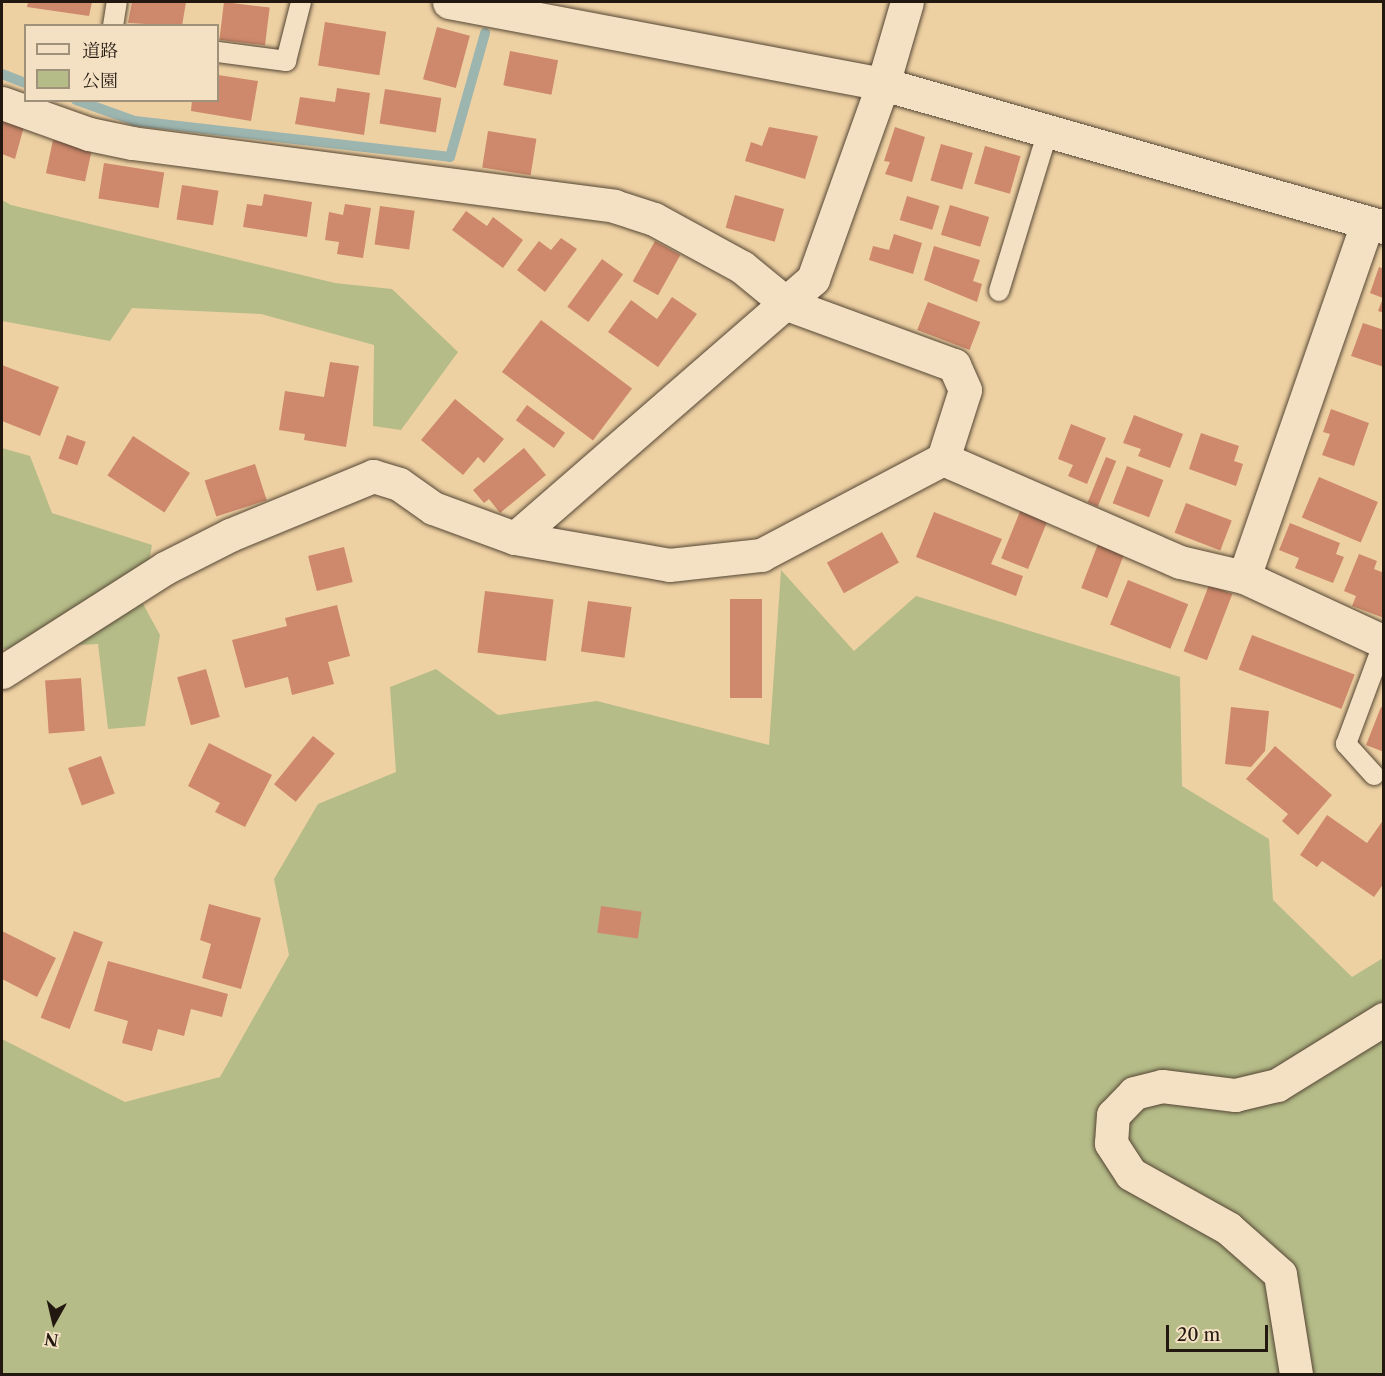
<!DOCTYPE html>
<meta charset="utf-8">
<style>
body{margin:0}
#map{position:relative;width:1385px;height:1376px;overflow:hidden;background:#eed1a3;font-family:"Libre Caslon Text","Noto Serif JP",serif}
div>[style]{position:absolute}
.green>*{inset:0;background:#b5bc88}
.stream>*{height:10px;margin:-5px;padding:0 5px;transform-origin:5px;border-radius:5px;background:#9cb5af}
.building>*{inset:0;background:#ce886b;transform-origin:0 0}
.roads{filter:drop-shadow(0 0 2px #554635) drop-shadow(0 0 2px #554635)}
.lane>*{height:20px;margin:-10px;padding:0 10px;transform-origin:10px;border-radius:10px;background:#f4e1c3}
.street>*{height:33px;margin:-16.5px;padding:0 16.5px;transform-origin:16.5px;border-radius:16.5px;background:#f4e1c3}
span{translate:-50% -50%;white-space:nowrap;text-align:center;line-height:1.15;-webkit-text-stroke:4.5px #f4e1c3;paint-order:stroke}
.frame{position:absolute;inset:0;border:3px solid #221810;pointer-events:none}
.legend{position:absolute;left:24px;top:24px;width:195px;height:78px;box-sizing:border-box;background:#f4e1c3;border:2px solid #a0917b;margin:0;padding:8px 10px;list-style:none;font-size:18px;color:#221810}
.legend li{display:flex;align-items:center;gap:12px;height:30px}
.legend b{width:30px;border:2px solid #a0917b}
.north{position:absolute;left:24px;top:1292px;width:60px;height:60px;-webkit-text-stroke:4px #f4e1c3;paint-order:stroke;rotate:188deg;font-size:16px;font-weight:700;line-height:24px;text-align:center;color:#221810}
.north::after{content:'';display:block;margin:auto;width:21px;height:27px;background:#221810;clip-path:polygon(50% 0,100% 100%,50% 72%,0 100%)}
.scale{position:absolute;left:1166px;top:1325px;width:102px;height:27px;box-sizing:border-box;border:3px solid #221810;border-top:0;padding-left:8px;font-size:18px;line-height:21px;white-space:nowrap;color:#221810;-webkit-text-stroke:4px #f4e1c3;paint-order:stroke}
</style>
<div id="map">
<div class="green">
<i style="clip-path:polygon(2px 200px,11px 205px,335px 283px,392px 289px,458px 352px,401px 430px,373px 426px,374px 345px,261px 314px,132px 308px,110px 341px,2px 321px)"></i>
<i style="clip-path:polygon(2px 448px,30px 456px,52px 513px,152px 545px,142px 602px,160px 635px,145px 726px,108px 729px,98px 644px,2px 649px)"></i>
<i style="clip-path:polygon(781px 570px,854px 651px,916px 596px,1180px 677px,1182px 786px,1269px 839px,1273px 900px,1352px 977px,1383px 958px,1383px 1374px,2px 1374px,2px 1039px,125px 1102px,220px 1077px,289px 955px,274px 879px,318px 804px,396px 772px,390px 687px,436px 669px,498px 715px,597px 701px,769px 745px)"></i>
</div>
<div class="stream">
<i style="left:2px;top:74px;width:26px;rotate:21deg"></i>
<i style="left:76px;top:100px;width:63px;rotate:19.6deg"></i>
<i style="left:135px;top:121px;width:317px;rotate:6.5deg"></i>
<i style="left:450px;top:157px;width:129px;rotate:-74.2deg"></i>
</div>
<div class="building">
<i style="clip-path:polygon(28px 2px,92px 2px,89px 16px,27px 7px)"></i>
<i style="clip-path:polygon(132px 2px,186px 2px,182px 26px,128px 23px)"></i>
<i style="left:224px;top:2px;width:46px;height:38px;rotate:7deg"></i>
<i style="left:325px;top:22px;width:62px;height:44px;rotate:9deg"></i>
<i style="left:437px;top:27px;width:34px;height:54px;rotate:15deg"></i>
<i style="left:510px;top:51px;width:49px;height:35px;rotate:11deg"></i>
<i style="clip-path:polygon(218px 75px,258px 81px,251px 121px,191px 111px,192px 100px,218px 100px)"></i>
<i style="clip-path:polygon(337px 88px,370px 93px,364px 135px,295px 124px,300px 97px,335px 102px)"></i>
<i style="left:385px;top:89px;width:57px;height:35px;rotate:9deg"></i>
<i style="clip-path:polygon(2px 116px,25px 123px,15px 159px,2px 154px)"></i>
<i style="clip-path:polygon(769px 127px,818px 136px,805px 179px,745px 161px,751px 142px,762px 146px)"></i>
<i style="clip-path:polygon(895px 127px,925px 137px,912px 182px,885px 174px,890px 162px,884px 161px)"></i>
<i style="left:488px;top:131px;width:49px;height:37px;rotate:9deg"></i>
<i style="left:53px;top:140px;width:40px;height:34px;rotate:12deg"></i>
<i style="left:941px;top:144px;width:33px;height:38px;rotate:16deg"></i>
<i style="left:985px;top:146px;width:37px;height:39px;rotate:16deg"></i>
<i style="left:104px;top:163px;width:61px;height:36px;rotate:9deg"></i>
<i style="left:182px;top:185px;width:37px;height:35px;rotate:9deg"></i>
<i style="clip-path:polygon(264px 194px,312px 202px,307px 237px,243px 227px,247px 204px,262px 206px)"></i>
<i style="left:735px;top:195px;width:51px;height:34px;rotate:16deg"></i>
<i style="left:907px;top:196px;width:34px;height:25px;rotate:17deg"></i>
<i style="clip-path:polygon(345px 204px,371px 208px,363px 258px,337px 254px,339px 242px,325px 240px,329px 212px,343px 215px)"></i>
<i style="left:950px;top:205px;width:41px;height:31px;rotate:17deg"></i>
<i style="left:380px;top:206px;width:35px;height:39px;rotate:8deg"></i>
<i style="clip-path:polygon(466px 211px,487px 226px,493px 217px,523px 240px,503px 268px,452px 230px)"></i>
<i style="clip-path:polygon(894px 234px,922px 243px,913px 274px,869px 260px,873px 246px,889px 250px)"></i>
<i style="clip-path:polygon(561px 238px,577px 249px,545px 292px,517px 270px,539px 241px,551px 250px)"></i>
<i style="left:655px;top:241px;width:29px;height:46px;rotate:29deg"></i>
<i style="clip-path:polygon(934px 246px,980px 260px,973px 281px,982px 284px,977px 302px,924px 280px)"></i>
<i style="left:602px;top:259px;width:26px;height:59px;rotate:36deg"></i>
<i style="clip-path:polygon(1379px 267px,1384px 269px,1384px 313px,1378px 311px,1383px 298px,1370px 293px)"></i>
<i style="clip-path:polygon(672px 297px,697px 314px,658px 367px,608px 332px,631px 300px,657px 319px)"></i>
<i style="left:928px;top:302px;width:56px;height:30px;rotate:21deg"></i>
<i style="left:541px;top:320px;width:114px;height:65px;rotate:37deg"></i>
<i style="clip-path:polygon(1363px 323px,1384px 330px,1384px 367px,1351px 356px)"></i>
<i style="clip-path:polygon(330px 362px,359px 366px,346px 447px,304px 440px,305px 434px,279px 430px,285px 391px,324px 397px)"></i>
<i style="clip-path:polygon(2px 365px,59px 387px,40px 436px,2px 421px)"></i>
<i style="clip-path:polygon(455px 399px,504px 439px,484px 463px,478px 457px,463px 475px,421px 440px)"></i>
<i style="left:527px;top:405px;width:47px;height:19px;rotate:36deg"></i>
<i style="clip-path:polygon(1331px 409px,1369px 423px,1354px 466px,1322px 455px,1330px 434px,1323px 432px)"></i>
<i style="clip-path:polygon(1134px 415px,1183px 434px,1170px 468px,1138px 456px,1141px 449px,1123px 443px)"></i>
<i style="clip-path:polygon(1071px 424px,1106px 438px,1087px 484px,1068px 476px,1073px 465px,1058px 459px)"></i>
<i style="clip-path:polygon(1201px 433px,1239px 446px,1234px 461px,1243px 464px,1236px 486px,1189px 469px)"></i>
<i style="left:67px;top:435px;width:20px;height:25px;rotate:20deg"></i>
<i style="left:133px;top:436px;width:68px;height:47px;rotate:33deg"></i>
<i style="clip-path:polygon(524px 448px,546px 475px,500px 513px,489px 499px,484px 503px,473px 490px)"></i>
<i style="left:1106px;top:457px;width:11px;height:49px;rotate:22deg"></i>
<i style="left:255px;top:464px;width:38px;height:53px;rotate:72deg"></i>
<i style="left:1127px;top:466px;width:39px;height:40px;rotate:21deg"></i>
<i style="left:1319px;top:477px;width:64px;height:44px;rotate:23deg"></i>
<i style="left:1186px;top:503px;width:49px;height:32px;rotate:21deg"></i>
<i style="left:1021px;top:509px;width:29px;height:53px;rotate:22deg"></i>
<i style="clip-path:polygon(934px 512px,1002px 539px,991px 564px,1023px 576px,1016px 596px,916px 557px)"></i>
<i style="clip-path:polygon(1290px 523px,1340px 543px,1336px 554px,1344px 557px,1333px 583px,1295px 568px,1299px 558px,1279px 550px)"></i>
<i style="left:882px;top:532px;width:35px;height:63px;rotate:61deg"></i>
<i style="left:1098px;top:544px;width:28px;height:47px;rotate:21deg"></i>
<i style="left:344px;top:547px;width:36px;height:37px;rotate:76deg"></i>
<i style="clip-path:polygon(1359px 554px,1377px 561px,1374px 569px,1384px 573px,1384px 618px,1352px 606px,1356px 596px,1344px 591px)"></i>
<i style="left:1128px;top:580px;width:65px;height:48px;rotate:22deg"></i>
<i style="left:1209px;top:585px;width:25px;height:71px;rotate:21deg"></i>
<i style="left:485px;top:591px;width:69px;height:62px;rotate:7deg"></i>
<i style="left:730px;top:599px;width:32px;height:99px"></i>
<i style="left:588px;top:601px;width:44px;height:51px;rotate:8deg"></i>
<i style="clip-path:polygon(337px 605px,350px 656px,328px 662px,334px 684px,292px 695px,288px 677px,245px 688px,232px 640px,287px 626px,285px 618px)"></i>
<i style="left:1252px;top:635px;width:110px;height:37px;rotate:21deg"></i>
<i style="left:206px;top:669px;width:50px;height:30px;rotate:74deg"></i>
<i style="left:81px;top:678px;width:53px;height:36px;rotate:86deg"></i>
<i style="clip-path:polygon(1231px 707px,1269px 711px,1265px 751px,1251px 767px,1225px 764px)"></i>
<i style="clip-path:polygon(1381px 707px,1384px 708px,1384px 752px,1366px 745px)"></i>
<i style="left:313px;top:736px;width:28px;height:62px;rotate:39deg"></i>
<i style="clip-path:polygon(209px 743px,272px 775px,245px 827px,215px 812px,220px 803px,188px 786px)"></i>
<i style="clip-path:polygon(1275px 746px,1332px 795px,1298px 835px,1282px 821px,1288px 814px,1246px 779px)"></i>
<i style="left:101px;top:756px;width:40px;height:35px;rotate:70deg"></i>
<i style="clip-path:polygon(1327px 815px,1367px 843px,1384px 819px,1384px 883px,1374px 897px,1322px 861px,1317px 867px,1300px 855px)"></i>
<i style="clip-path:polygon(209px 904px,261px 918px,241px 989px,202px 978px,211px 944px,200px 940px)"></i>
<i style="left:601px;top:906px;width:41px;height:27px;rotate:8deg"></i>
<i style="clip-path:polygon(2px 931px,56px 958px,37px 997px,2px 979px)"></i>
<i style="left:74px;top:931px;width:31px;height:93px;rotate:21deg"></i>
<i style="clip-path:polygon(108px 961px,228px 994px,222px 1017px,191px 1009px,184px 1036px,158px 1029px,152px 1051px,122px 1043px,128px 1021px,94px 1011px)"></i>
</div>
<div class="roads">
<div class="lane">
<i style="left:113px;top:26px;width:24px;rotate:-81deg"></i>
<i style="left:218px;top:52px;width:69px;rotate:7.5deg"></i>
<i style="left:286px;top:61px;width:61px;rotate:-75.7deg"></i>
<i style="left:999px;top:291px;width:167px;rotate:-73deg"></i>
<i style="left:1374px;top:775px;width:42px;rotate:-132.1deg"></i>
<i style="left:1346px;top:744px;width:109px;rotate:-69.6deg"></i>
</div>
<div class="street">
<i style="left:449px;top:2px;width:442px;rotate:10.7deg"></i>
<i style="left:883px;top:84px;width:521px;rotate:15.93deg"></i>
<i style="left:2px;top:103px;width:92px;rotate:19.6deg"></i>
<i style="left:89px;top:134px;width:44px;rotate:11.8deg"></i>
<i style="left:132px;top:143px;width:486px;rotate:7.4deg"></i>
<i style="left:614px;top:206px;width:42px;rotate:18deg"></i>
<i style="left:654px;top:219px;width:100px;rotate:28.6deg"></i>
<i style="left:742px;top:267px;width:58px;rotate:39.4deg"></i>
<i style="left:787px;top:304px;width:178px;rotate:20.1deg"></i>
<i style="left:954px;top:365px;width:27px;rotate:66deg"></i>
<i style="left:965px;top:390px;width:72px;rotate:107.7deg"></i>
<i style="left:515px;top:538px;width:395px;rotate:-41deg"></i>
<i style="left:813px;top:279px;width:207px;rotate:-70.3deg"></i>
<i style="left:883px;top:84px;width:85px;rotate:-73.7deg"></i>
<i style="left:1244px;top:577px;width:375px;rotate:-70.8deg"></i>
<i style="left:2px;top:672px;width:193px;rotate:-32.5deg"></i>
<i style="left:165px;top:568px;width:73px;rotate:-26.9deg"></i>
<i style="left:230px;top:535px;width:155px;rotate:-22.4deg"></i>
<i style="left:373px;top:476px;width:27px;rotate:17deg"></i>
<i style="left:399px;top:484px;width:42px;rotate:35.2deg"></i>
<i style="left:433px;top:508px;width:87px;rotate:20.1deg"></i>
<i style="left:515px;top:538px;width:156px;rotate:9.9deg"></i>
<i style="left:669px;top:565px;width:93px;rotate:-6.2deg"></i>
<i style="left:761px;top:555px;width:206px;rotate:-27.8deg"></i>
<i style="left:943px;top:459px;width:258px;rotate:23.5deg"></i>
<i style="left:1180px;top:562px;width:66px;rotate:13.2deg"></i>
<i style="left:1244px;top:577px;width:154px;rotate:24.9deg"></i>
<i style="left:1296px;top:1374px;width:101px;rotate:-99.1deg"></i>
<i style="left:1280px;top:1274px;width:69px;rotate:-138.5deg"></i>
<i style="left:1228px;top:1228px;width:111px;rotate:-150.9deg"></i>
<i style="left:1131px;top:1174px;width:37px;rotate:-123deg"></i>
<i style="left:1111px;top:1143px;width:28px;rotate:-86deg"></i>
<i style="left:1113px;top:1115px;width:30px;rotate:-46deg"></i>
<i style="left:1134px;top:1093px;width:29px;rotate:-14deg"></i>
<i style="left:1162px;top:1086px;width:74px;rotate:7deg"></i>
<i style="left:1235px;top:1095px;width:43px;rotate:-13.4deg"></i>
<i style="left:1277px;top:1085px;width:126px;rotate:-31.7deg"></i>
</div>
</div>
<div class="frame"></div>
<ul class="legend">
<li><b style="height:8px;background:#f4e1c3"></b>道路</li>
<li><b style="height:16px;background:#b5bc88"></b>公園</li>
</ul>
<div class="north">N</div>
<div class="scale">20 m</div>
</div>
